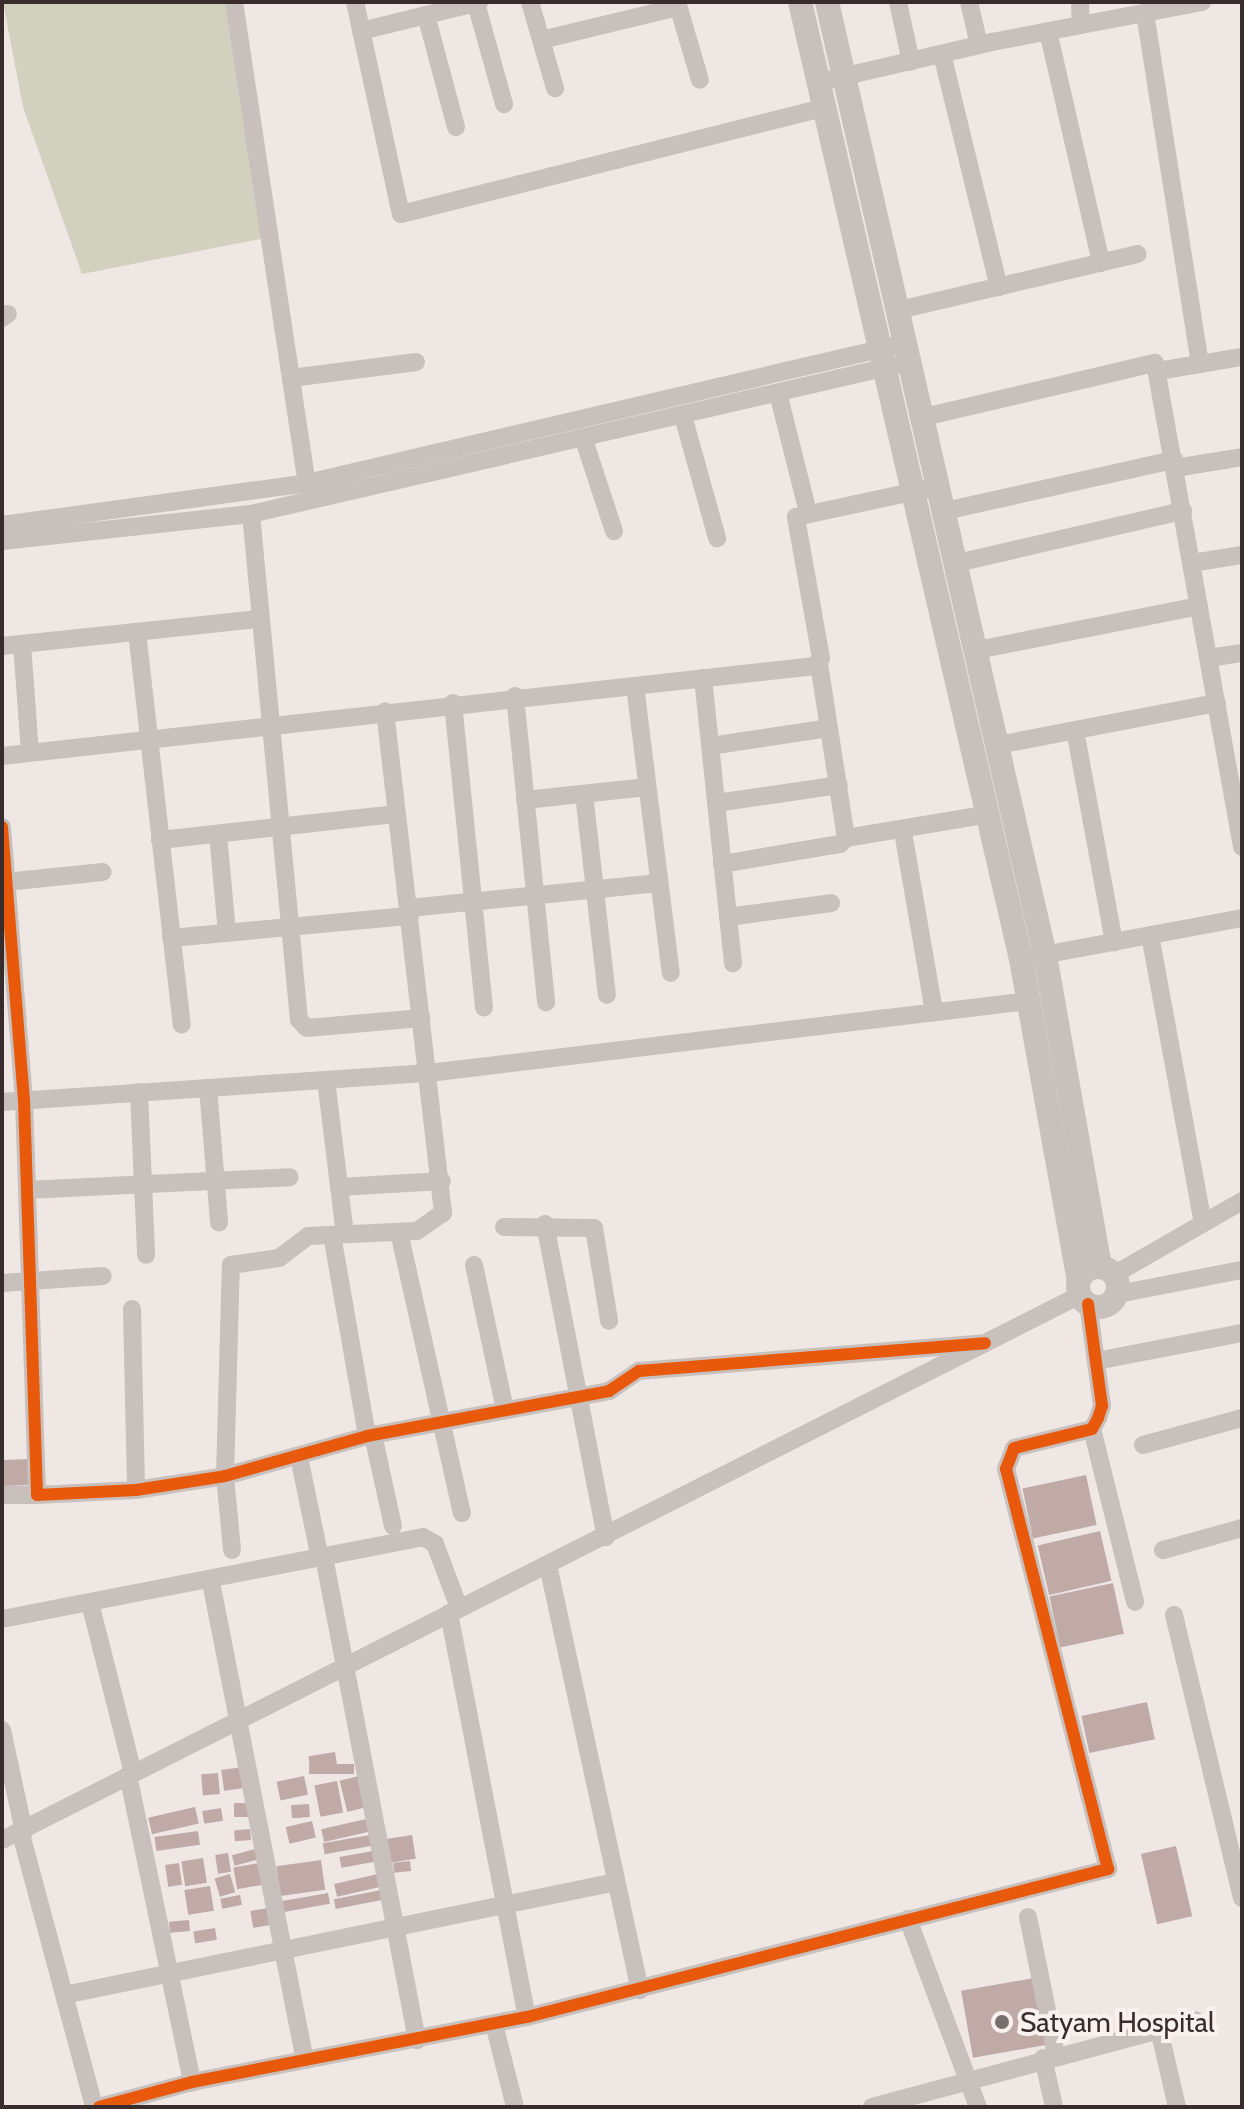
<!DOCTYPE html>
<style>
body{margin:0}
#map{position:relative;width:1244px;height:2109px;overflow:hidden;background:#eee7e4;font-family:Cabin,sans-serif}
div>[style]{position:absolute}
.green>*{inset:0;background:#d2d1c0}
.building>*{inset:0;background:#bfaaa8;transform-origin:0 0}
.minor>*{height:18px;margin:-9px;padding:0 9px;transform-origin:9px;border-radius:9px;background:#c7c0bd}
.tertiary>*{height:24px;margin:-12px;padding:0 12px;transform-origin:12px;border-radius:12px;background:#c7c0bd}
.tertiary>.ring{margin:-12px;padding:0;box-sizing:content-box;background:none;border:24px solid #c7c0bd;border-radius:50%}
.cycleway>*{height:12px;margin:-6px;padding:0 6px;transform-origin:6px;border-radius:6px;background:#e8590c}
.dots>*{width:22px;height:22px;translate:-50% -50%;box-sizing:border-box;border:4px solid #f9f1ee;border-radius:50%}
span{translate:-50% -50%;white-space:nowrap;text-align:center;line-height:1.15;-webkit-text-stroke:8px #f9f1ee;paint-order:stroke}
.poi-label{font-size:28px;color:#382d2c}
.left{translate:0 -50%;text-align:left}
.frame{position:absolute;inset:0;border:4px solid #382d2c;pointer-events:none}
</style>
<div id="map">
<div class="green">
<i style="clip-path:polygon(3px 2px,228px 2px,265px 238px,82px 274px,23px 107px)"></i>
</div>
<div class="building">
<i style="left:31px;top:1459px;width:26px;height:29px;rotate:88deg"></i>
<i style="left:1086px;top:1475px;width:51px;height:65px;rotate:78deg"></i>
<i style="left:1100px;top:1531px;width:51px;height:64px;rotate:77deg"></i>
<i style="left:1113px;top:1583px;width:52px;height:65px;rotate:78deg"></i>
<i style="left:1147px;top:1702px;width:38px;height:67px;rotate:78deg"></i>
<i style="left:335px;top:1752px;width:13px;height:27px;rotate:81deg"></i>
<i style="left:354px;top:1764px;width:10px;height:45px;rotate:90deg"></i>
<i style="left:243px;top:1767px;width:21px;height:22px;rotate:82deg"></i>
<i style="left:218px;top:1773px;width:21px;height:17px;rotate:85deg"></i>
<i style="left:304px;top:1776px;width:19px;height:28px;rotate:78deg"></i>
<i style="left:359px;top:1776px;width:32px;height:20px;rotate:76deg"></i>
<i style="left:337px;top:1781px;width:32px;height:23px;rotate:79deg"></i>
<i style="left:234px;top:1803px;width:15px;height:14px"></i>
<i style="left:309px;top:1804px;width:13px;height:18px;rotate:86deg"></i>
<i style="left:195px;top:1807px;width:17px;height:48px;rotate:77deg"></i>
<i style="left:221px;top:1808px;width:13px;height:19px;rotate:81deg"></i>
<i style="left:366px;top:1819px;width:13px;height:46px;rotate:77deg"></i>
<i style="left:312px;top:1821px;width:17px;height:27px;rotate:77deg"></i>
<i style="left:250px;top:1829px;width:11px;height:16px;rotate:85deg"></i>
<i style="left:198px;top:1831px;width:14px;height:44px;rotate:82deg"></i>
<i style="left:370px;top:1835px;width:11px;height:48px;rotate:80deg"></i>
<i style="left:412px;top:1835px;width:24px;height:26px;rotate:81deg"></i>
<i style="left:1176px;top:1846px;width:72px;height:36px;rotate:77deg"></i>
<i style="left:255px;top:1849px;width:11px;height:24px;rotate:75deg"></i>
<i style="left:373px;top:1851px;width:11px;height:34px;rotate:80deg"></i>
<i style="left:228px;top:1853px;width:19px;height:13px;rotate:81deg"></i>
<i style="left:203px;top:1858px;width:25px;height:22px;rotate:81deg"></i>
<i style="left:321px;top:1860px;width:30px;height:45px;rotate:82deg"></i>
<i style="left:410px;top:1861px;width:10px;height:17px;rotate:84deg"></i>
<i style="left:179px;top:1863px;width:22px;height:14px;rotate:82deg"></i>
<i style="left:259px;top:1863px;width:22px;height:26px;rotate:80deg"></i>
<i style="left:230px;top:1874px;width:19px;height:16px;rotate:74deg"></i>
<i style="left:378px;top:1874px;width:13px;height:45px;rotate:77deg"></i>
<i style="left:210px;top:1886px;width:25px;height:26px;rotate:81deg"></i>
<i style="left:381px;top:1890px;width:10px;height:48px;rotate:79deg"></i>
<i style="left:328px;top:1893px;width:11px;height:48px;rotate:80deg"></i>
<i style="left:240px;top:1895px;width:10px;height:20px;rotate:79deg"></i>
<i style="left:268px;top:1908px;width:17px;height:18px;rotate:80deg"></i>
<i style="left:189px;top:1920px;width:11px;height:20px;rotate:85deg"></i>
<i style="left:215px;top:1928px;width:12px;height:22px;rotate:81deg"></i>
<i style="left:1034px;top:1978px;width:68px;height:74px;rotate:80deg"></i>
</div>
<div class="minor">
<i style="left:234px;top:2px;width:487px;rotate:81.4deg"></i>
<i style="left:355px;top:2px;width:217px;rotate:77.8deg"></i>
<i style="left:401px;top:214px;width:439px;rotate:-14.1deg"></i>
<i style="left:530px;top:2px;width:90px;rotate:73.8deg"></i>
<i style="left:677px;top:2px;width:81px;rotate:73.6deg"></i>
<i style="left:898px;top:2px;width:61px;rotate:77.8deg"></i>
<i style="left:969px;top:2px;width:44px;rotate:76.9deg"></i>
<i style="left:1080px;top:2px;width:23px;rotate:88deg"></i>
<i style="left:476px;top:3px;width:105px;rotate:74.5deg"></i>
<i style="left:1145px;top:13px;width:355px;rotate:81.1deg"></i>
<i style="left:426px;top:15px;width:116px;rotate:75deg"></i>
<i style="left:361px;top:31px;width:122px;rotate:-13.8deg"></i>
<i style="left:1048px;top:31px;width:238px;rotate:77.1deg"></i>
<i style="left:541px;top:40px;width:141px;rotate:-13.5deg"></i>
<i style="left:942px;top:54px;width:240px;rotate:76.3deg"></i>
<i style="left:820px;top:82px;width:177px;rotate:-13.1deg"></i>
<i style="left:992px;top:42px;width:214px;rotate:-10.8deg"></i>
<i style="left:899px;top:310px;width:245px;rotate:-13.2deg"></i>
<i style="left:2px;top:318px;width:7px;rotate:-34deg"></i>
<i style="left:1158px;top:371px;width:85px;rotate:-9.5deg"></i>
<i style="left:291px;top:378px;width:126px;rotate:-7.3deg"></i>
<i style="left:778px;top:393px;width:123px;rotate:75.9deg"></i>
<i style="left:683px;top:416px;width:127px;rotate:74.4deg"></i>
<i style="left:924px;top:417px;width:237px;rotate:-13.2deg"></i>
<i style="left:1155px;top:363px;width:492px;rotate:79.8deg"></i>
<i style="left:584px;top:440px;width:96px;rotate:71.8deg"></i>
<i style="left:1175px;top:468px;width:68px;rotate:-9.3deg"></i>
<i style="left:945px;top:511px;width:235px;rotate:-12.6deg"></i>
<i style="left:251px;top:514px;width:508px;rotate:84.58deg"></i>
<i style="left:299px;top:1020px;width:11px;rotate:45deg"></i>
<i style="left:307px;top:1028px;width:115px;rotate:-5deg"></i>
<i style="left:2px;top:525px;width:308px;rotate:-7.8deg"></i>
<i style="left:307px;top:483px;width:602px;rotate:-13.16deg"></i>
<i style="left:2px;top:541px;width:250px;rotate:-6.2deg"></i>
<i style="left:251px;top:514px;width:662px;rotate:-13.01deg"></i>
<i style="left:957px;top:563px;width:232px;rotate:-13deg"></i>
<i style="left:1192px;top:563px;width:51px;rotate:-9.1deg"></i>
<i style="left:137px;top:632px;width:395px;rotate:83.5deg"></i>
<i style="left:22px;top:644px;width:108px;rotate:85.8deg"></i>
<i style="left:2px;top:646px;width:260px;rotate:-6deg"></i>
<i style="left:977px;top:650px;width:226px;rotate:-11.2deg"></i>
<i style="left:1209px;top:658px;width:33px;rotate:-9deg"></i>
<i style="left:703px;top:678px;width:287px;rotate:84deg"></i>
<i style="left:635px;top:686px;width:289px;rotate:82.9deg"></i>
<i style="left:515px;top:696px;width:308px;rotate:84.2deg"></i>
<i style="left:453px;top:703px;width:306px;rotate:84.2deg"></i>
<i style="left:1075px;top:730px;width:216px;rotate:79.6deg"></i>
<i style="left:998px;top:745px;width:223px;rotate:-10.9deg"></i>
<i style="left:710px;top:746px;width:120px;rotate:-8.6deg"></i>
<i style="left:2px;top:756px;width:818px;rotate:-6.32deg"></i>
<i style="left:815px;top:666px;width:10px;rotate:-53deg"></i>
<i style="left:821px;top:658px;width:143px;rotate:-100.1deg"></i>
<i style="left:796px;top:517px;width:132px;rotate:-12.2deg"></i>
<i style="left:584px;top:794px;width:202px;rotate:83.5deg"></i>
<i style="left:525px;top:800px;width:123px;rotate:-6.1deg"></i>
<i style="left:716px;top:803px;width:124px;rotate:-8.3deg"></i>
<i style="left:2px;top:827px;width:274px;rotate:85.4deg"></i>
<i style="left:24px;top:1100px;width:395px;rotate:88.1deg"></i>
<i style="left:37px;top:1495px;width:99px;rotate:-2.9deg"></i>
<i style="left:136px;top:1490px;width:90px;rotate:-8.9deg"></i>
<i style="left:225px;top:1476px;width:148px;rotate:-15.7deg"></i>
<i style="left:367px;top:1436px;width:246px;rotate:-10.5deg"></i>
<i style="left:609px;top:1391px;width:36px;rotate:-34deg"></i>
<i style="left:639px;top:1371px;width:347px;rotate:-4.6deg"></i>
<i style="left:903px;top:832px;width:183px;rotate:80.2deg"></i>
<i style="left:218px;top:834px;width:98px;rotate:84.8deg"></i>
<i style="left:846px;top:838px;width:145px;rotate:-9.5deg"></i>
<i style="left:160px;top:840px;width:238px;rotate:-6.3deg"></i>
<i style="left:722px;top:864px;width:120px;rotate:-9.6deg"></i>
<i style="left:840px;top:844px;width:8px;rotate:-45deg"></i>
<i style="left:846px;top:838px;width:176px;rotate:-98.8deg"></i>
<i style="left:6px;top:882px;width:97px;rotate:-5.9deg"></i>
<i style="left:409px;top:908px;width:251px;rotate:-5.7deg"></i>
<i style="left:728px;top:917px;width:104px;rotate:-7.7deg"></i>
<i style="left:1150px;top:935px;width:293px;rotate:79.6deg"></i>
<i style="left:171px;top:938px;width:240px;rotate:-5.3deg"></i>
<i style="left:1032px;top:957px;width:214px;rotate:-10.5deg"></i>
<i style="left:326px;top:1080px;width:155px;rotate:83deg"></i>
<i style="left:208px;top:1088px;width:135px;rotate:85.3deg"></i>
<i style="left:139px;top:1092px;width:163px;rotate:87.5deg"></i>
<i style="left:2px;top:1102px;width:428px;rotate:-3.9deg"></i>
<i style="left:429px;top:1073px;width:603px;rotate:-6.85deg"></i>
<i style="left:339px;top:1187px;width:103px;rotate:-3.3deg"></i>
<i style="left:27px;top:1190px;width:263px;rotate:-2.8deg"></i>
<i style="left:545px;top:1224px;width:319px;rotate:79deg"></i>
<i style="left:504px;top:1227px;width:90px;rotate:0.6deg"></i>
<i style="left:594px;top:1228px;width:94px;rotate:80.8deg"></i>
<i style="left:399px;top:1232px;width:288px;rotate:77.4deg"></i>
<i style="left:332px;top:1235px;width:204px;rotate:80.1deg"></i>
<i style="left:474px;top:1265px;width:148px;rotate:77.9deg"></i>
<i style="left:1115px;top:1274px;width:146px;rotate:-29.9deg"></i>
<i style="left:2px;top:1283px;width:101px;rotate:-4deg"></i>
<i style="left:1118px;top:1294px;width:126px;rotate:-11deg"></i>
<i style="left:132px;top:1309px;width:181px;rotate:88.7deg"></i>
<i style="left:1096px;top:1361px;width:149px;rotate:-10.9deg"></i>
<i style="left:1092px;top:1429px;width:178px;rotate:76deg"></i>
<i style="left:373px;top:1435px;width:93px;rotate:77.6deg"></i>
<i style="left:1143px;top:1445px;width:103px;rotate:-15.3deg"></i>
<i style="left:299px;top:1457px;width:103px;rotate:78.3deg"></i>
<i style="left:2px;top:1495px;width:35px"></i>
<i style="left:232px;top:1550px;width:74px;rotate:-95.4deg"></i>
<i style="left:225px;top:1476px;width:211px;rotate:-88.4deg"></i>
<i style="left:231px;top:1265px;width:49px;rotate:-8.3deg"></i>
<i style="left:279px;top:1258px;width:36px;rotate:-37deg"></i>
<i style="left:308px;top:1236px;width:109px;rotate:-2.6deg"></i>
<i style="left:417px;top:1231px;width:32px;rotate:-35deg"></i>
<i style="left:443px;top:1213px;width:505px;rotate:-96.59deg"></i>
<i style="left:1163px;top:1550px;width:82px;rotate:-15.6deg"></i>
<i style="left:324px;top:1557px;width:492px;rotate:79.1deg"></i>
<i style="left:548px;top:1565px;width:435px;rotate:77.8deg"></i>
<i style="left:211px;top:1582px;width:487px;rotate:78.9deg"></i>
<i style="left:90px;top:1603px;width:175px;rotate:75.8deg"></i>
<i style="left:449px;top:1613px;width:411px;rotate:79.1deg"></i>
<i style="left:1174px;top:1615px;width:291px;rotate:76.5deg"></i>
<i style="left:2px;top:1619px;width:429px;rotate:-11deg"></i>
<i style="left:423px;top:1537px;width:14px;rotate:30deg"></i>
<i style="left:435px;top:1544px;width:68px;rotate:69.4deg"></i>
<i style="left:2px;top:1730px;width:104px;rotate:77.8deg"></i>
<i style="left:128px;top:1775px;width:314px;rotate:78.2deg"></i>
<i style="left:21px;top:1834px;width:283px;rotate:75deg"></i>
<i style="left:2px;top:1840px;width:1208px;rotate:-26.82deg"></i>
<i style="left:1028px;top:1917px;width:141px;rotate:78.5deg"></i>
<i style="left:908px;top:1919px;width:201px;rotate:69.6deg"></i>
<i style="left:64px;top:1995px;width:563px;rotate:-11.57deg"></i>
<i style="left:494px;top:2024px;width:86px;rotate:75.8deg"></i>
<i style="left:1159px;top:2029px;width:80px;rotate:77deg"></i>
<i style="left:1043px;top:2058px;width:50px;rotate:77.3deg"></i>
<i style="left:99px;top:2107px;width:96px;rotate:-15deg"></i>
<i style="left:192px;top:2082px;width:341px;rotate:-11deg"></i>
<i style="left:527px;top:2017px;width:600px;rotate:-14.29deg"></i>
<i style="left:1108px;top:1869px;width:413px;rotate:-104.3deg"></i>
<i style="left:1006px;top:1469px;width:22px;rotate:-69deg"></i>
<i style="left:1014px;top:1448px;width:80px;rotate:-13.7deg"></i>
<i style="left:1092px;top:1429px;width:13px;rotate:-61deg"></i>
<i style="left:1098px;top:1418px;width:13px;rotate:-72deg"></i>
<i style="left:1102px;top:1406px;width:103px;rotate:-97.8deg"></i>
<i style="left:872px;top:2107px;width:335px;rotate:-15deg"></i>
</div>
<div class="tertiary">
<i style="left:800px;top:2px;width:982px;rotate:77deg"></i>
<i style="left:1021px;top:959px;width:327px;rotate:79.8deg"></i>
<i style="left:827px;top:2px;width:978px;rotate:77.12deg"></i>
<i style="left:1045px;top:955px;width:316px;rotate:80deg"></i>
<i class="ring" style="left:1078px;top:1267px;width:16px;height:16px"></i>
</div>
<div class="cycleway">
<i style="left:2px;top:827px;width:274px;rotate:85.4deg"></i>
<i style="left:24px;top:1100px;width:395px;rotate:88.1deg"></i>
<i style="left:37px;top:1495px;width:99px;rotate:-2.9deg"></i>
<i style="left:136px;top:1490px;width:90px;rotate:-8.9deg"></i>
<i style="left:225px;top:1476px;width:148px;rotate:-15.7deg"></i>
<i style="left:367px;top:1436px;width:246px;rotate:-10.5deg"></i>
<i style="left:609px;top:1391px;width:36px;rotate:-34deg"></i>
<i style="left:639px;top:1371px;width:347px;rotate:-4.6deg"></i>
<i style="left:99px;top:2107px;width:96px;rotate:-15deg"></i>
<i style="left:192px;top:2082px;width:341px;rotate:-11deg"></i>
<i style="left:527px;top:2017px;width:600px;rotate:-14.29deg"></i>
<i style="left:1108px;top:1869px;width:413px;rotate:-104.3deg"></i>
<i style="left:1006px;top:1469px;width:22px;rotate:-69deg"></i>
<i style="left:1014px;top:1448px;width:80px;rotate:-13.7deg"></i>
<i style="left:1092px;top:1429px;width:13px;rotate:-61deg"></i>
<i style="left:1098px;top:1418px;width:13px;rotate:-72deg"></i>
<i style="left:1102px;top:1406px;width:103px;rotate:-97.8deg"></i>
</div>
<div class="dots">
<i style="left:1002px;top:2022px;background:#786e6c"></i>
</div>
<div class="poi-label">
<span class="left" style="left:1020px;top:2022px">Satyam Hospital</span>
</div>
<div class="frame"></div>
</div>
